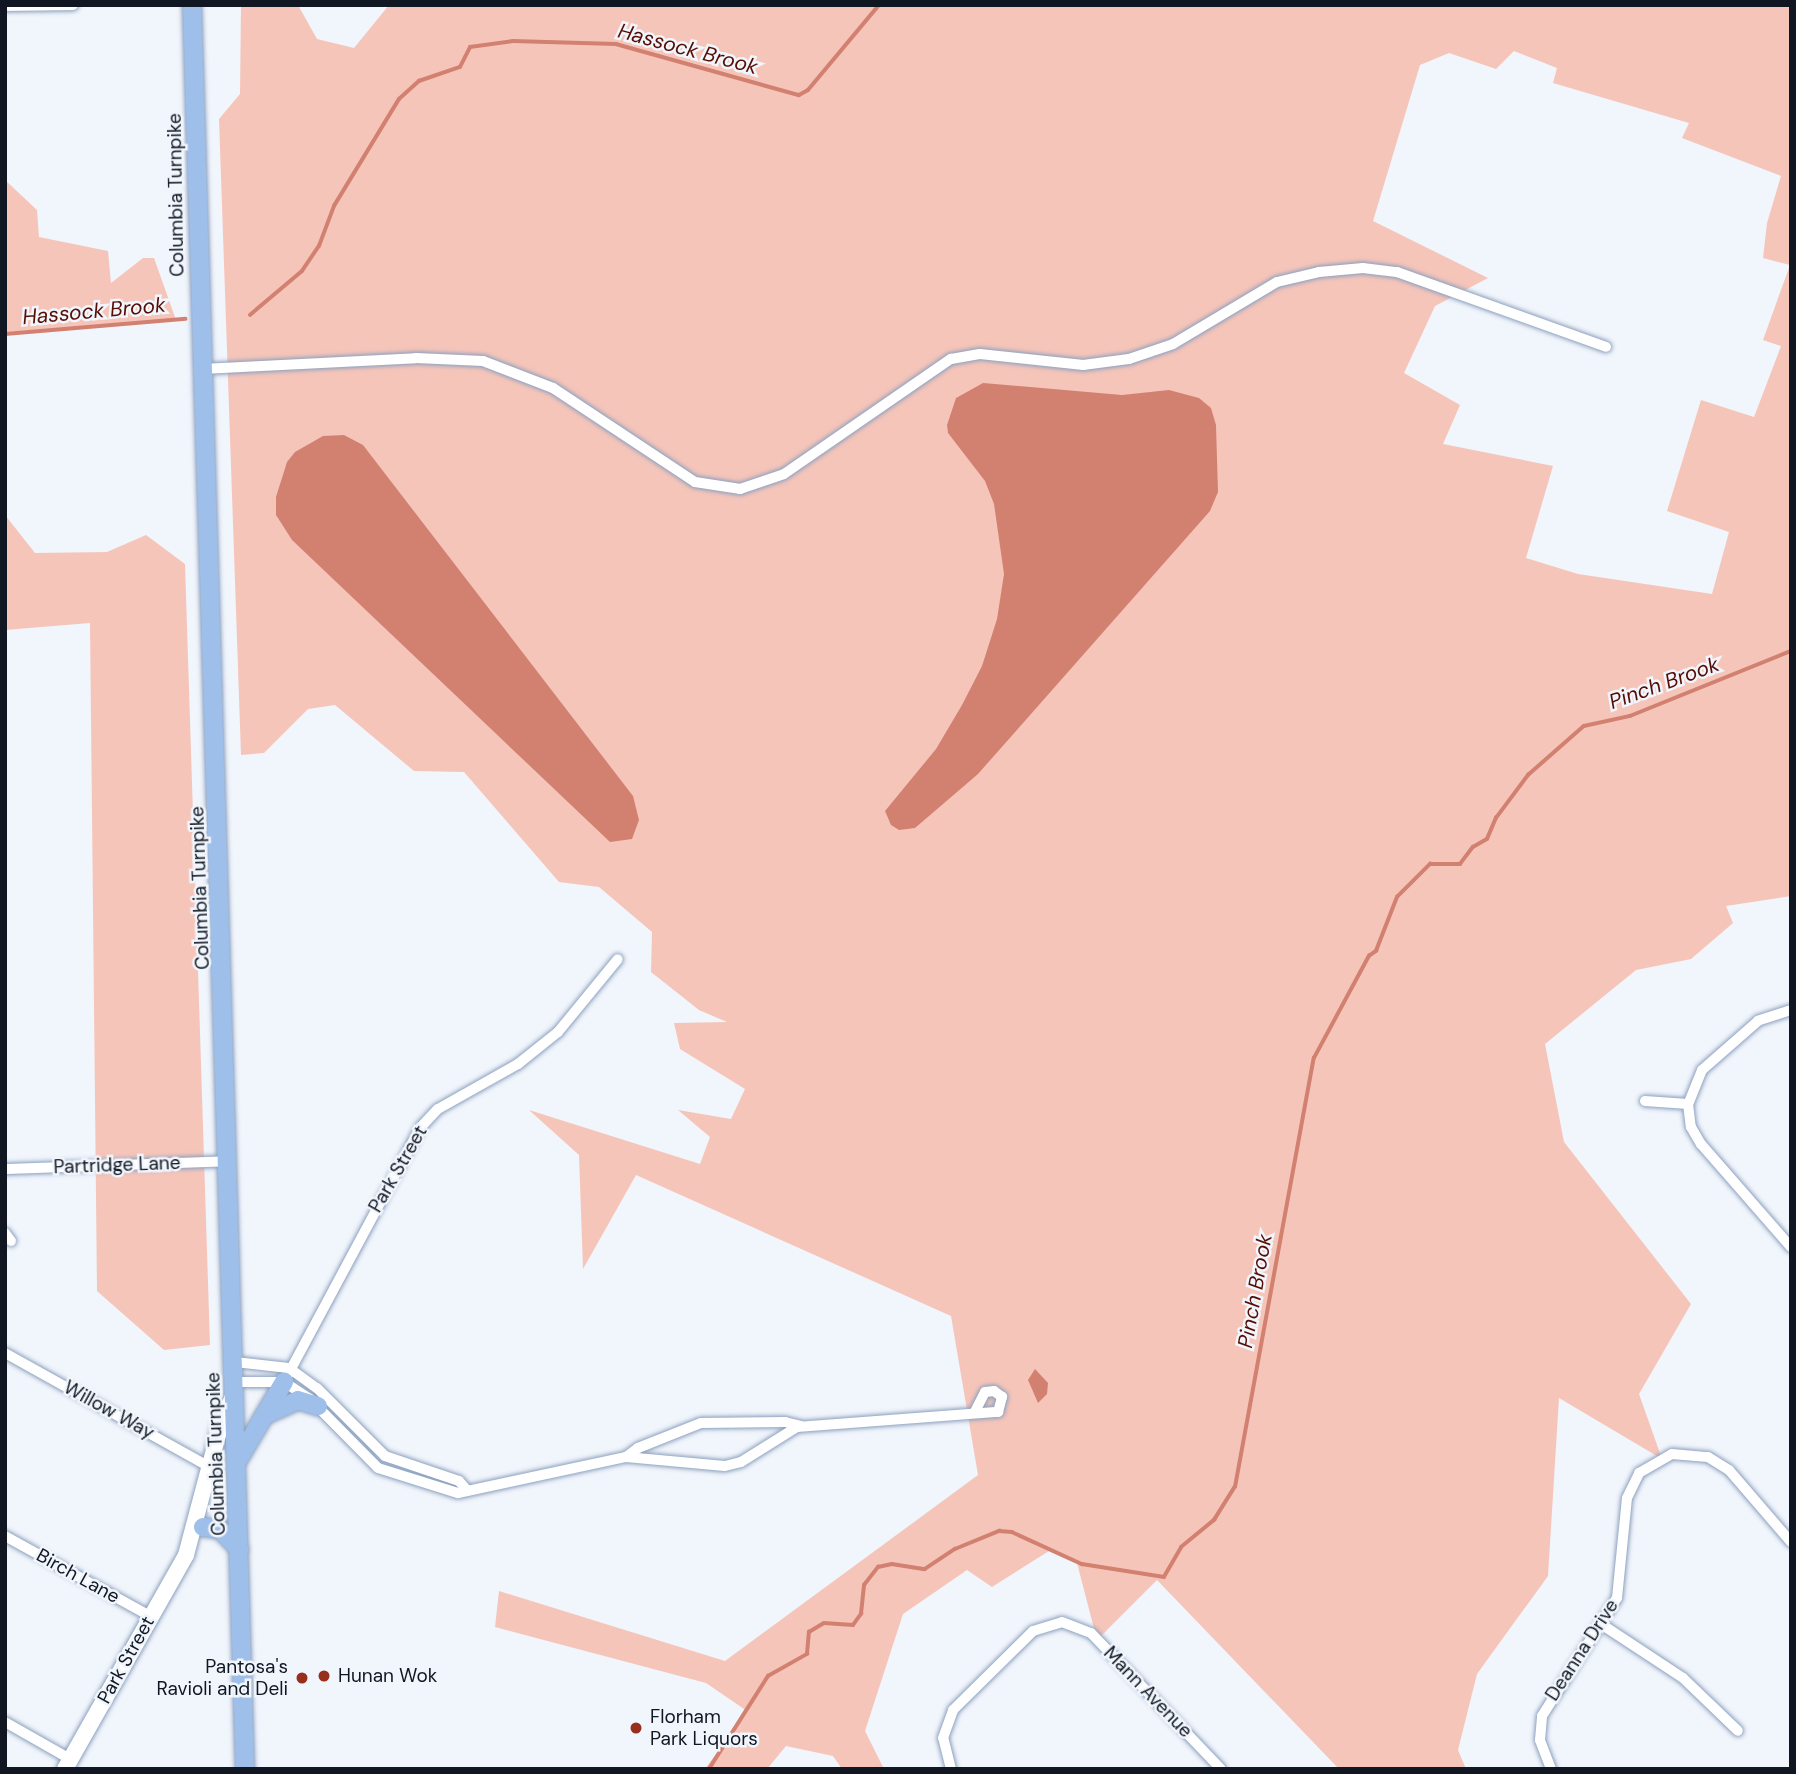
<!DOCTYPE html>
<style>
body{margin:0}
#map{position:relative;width:1796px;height:1774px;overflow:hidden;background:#f1f5fc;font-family:"DM Sans",sans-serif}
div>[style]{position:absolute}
.green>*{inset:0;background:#f6c5ba}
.water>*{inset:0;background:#d28171}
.stream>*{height:3.5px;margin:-1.75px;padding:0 1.75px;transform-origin:1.75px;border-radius:1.75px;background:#d28171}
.roads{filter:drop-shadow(0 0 2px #8ca1bf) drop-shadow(0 0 2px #8ca1bf)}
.minor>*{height:10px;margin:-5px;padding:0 5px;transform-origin:5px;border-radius:5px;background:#fff}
.secondary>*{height:16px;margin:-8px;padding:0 8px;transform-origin:8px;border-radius:8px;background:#fff}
.primary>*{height:18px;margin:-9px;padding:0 9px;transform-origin:9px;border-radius:9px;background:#9fbfeb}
.dots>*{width:19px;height:19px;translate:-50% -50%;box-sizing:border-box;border:4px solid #f1f5fc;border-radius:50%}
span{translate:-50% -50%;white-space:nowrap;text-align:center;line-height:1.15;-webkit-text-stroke:5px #f1f5fc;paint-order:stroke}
.street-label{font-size:19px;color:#101722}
.poi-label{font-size:19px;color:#101722}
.right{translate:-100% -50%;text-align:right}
.left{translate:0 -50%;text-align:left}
.water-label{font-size:21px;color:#560d03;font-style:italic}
.frame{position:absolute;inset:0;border:7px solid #101722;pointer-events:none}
</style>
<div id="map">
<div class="green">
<i style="clip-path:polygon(evenodd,241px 5px,298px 5px,317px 39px,354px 48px,389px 5px,1791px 5px,1791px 896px,1726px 906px,1733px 923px,1691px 959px,1636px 970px,1545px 1044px,1564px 1142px,1691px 1304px,1639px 1394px,1662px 1459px,1559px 1398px,1548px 1576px,1477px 1674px,1458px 1750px,1466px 1769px,1339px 1769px,1157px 1580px,1097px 1640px,1077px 1563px,1049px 1551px,992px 1587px,967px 1570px,903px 1614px,865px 1731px,884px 1769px,842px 1769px,833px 1756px,786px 1746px,767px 1769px,705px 1769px,747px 1711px,706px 1683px,495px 1627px,499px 1591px,725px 1661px,978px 1475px,951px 1316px,636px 1175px,583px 1269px,579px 1155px,529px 1110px,700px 1164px,710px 1137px,678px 1110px,731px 1119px,745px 1089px,680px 1049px,674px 1023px,727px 1022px,699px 1010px,651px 972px,652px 932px,599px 887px,559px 882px,464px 772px,414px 771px,335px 705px,308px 709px,264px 753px,241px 755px,219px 119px,240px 94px,241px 5px,1514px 51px,1557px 68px,1553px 83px,1689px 123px,1682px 138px,1781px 176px,1767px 223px,1763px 258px,1790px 265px,1763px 340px,1781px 346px,1754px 417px,1701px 400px,1667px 511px,1729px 532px,1712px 594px,1578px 574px,1526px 558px,1553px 466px,1443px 444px,1460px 405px,1404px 373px,1435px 306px,1488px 278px,1373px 221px,1420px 65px,1449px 53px,1496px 69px,1514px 51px)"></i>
<i style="clip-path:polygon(5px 180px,37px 210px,39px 237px,108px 251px,111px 283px,143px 258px,154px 258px,176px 320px,5px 332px)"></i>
<i style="clip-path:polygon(5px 515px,35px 553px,107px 552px,146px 535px,185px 564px,210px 1345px,164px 1350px,97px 1291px,90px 623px,5px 630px)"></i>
</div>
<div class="water">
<i style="clip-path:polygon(983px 383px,1122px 395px,1169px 390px,1199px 398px,1211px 408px,1216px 425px,1218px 492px,1210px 511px,978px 774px,915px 828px,899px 830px,891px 825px,885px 811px,936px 749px,962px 705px,982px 666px,997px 619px,1004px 574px,994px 504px,985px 481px,948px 433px,947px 425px,956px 398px)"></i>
<i style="clip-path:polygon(344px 435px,363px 445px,633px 796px,639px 820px,632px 839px,610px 842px,292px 540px,276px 515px,276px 497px,287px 462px,295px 452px,323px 436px)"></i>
<i style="clip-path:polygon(1035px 1369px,1048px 1383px,1047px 1394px,1038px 1403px,1028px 1380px)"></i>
</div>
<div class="stream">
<i style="left:250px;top:315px;width:68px;rotate:-40.2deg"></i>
<i style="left:302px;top:271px;width:30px;rotate:-56deg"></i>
<i style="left:319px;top:246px;width:43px;rotate:-69.4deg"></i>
<i style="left:334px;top:206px;width:125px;rotate:-58.7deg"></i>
<i style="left:399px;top:99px;width:27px;rotate:-42deg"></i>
<i style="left:419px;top:81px;width:43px;rotate:-18.9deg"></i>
<i style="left:460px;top:67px;width:22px;rotate:-63deg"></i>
<i style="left:470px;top:47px;width:43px;rotate:-7.9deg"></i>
<i style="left:513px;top:41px;width:103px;rotate:1.7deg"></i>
<i style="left:616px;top:44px;width:190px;rotate:15.6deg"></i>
<i style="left:799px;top:95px;width:10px;rotate:-29deg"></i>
<i style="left:808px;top:90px;width:111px;rotate:-50.1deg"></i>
<i style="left:5px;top:334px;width:181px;rotate:-4.8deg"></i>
<i style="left:709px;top:1769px;width:110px;rotate:-57.6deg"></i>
<i style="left:768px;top:1676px;width:45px;rotate:-29.4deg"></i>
<i style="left:807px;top:1654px;width:22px;rotate:-85deg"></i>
<i style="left:809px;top:1632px;width:17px;rotate:-31deg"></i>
<i style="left:824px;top:1623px;width:29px;rotate:4deg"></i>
<i style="left:853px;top:1625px;width:14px;rotate:-54deg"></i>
<i style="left:861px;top:1614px;width:29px;rotate:-84deg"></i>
<i style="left:864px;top:1585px;width:23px;rotate:-52deg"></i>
<i style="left:878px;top:1567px;width:14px;rotate:-12deg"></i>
<i style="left:892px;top:1564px;width:33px;rotate:9deg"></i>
<i style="left:925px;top:1569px;width:36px;rotate:-34deg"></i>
<i style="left:955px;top:1549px;width:48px;rotate:-22.2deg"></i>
<i style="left:999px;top:1531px;width:13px;rotate:4deg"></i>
<i style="left:1012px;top:1532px;width:77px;rotate:24.6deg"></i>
<i style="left:1082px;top:1564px;width:83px;rotate:9deg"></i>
<i style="left:1164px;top:1577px;width:34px;rotate:-60deg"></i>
<i style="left:1181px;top:1547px;width:43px;rotate:-39.3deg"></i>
<i style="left:1214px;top:1520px;width:39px;rotate:-58deg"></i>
<i style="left:1235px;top:1487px;width:436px;rotate:-79.6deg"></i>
<i style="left:1314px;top:1058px;width:116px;rotate:-61.7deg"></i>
<i style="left:1369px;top:956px;width:9px;rotate:-36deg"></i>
<i style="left:1376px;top:951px;width:58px;rotate:-68.7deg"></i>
<i style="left:1397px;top:897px;width:47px;rotate:-45deg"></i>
<i style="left:1430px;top:864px;width:30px"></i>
<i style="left:1460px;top:864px;width:21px;rotate:-53deg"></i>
<i style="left:1473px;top:847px;width:16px;rotate:-30deg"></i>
<i style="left:1487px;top:839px;width:23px;rotate:-67deg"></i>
<i style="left:1496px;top:818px;width:54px;rotate:-53.3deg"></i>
<i style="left:1528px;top:775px;width:74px;rotate:-41.2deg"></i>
<i style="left:1584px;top:726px;width:47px;rotate:-12.3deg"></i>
<i style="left:1630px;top:716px;width:174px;rotate:-22deg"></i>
</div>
<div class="roads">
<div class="minor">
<i style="left:5px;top:6px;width:68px;rotate:-0.8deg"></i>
<i style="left:202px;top:369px;width:214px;rotate:-2.9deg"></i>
<i style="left:416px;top:358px;width:67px;rotate:2.6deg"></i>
<i style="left:483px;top:361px;width:75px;rotate:21.1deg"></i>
<i style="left:553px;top:388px;width:170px;rotate:33.5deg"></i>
<i style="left:695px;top:482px;width:46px;rotate:8.8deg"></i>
<i style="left:740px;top:489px;width:46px;rotate:-18.8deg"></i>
<i style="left:784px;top:474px;width:203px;rotate:-34.6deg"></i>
<i style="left:951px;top:359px;width:29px;rotate:-10deg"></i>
<i style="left:980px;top:354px;width:104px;rotate:6.1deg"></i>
<i style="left:1083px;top:365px;width:46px;rotate:-7.4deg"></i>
<i style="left:1129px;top:359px;width:46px;rotate:-18.8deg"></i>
<i style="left:1173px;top:344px;width:121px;rotate:-30.8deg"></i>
<i style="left:1277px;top:282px;width:43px;rotate:-13.4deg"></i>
<i style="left:1319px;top:272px;width:44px;rotate:-5.2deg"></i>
<i style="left:1363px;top:268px;width:34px;rotate:7deg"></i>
<i style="left:1397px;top:272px;width:222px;rotate:19.7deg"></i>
<i style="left:1791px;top:1010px;width:35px;rotate:162deg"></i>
<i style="left:1758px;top:1021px;width:74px;rotate:138.8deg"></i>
<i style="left:1702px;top:1070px;width:37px;rotate:112deg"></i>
<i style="left:1688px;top:1104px;width:23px;rotate:83deg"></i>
<i style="left:1691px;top:1127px;width:20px;rotate:60deg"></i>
<i style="left:1701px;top:1144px;width:137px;rotate:48.9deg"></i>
<i style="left:1645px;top:1101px;width:43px;rotate:4deg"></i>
<i style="left:5px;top:1169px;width:225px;rotate:-2deg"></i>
<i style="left:5px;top:1233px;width:10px;rotate:53deg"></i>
<i style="left:5px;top:1353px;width:237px;rotate:29.1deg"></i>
<i style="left:235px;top:1362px;width:54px;rotate:6.3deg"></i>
<i style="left:289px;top:1368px;width:34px;rotate:36deg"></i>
<i style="left:317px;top:1388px;width:96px;rotate:45deg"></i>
<i style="left:385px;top:1456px;width:78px;rotate:18.7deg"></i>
<i style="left:459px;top:1481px;width:11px;rotate:49deg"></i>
<i style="left:235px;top:1382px;width:49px"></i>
<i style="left:284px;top:1382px;width:30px;rotate:33deg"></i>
<i style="left:309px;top:1398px;width:98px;rotate:45.4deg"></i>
<i style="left:378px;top:1468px;width:84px;rotate:17.4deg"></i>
<i style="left:458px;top:1493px;width:172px;rotate:-12.1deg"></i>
<i style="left:626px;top:1457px;width:15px;rotate:-37deg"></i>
<i style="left:638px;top:1448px;width:68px;rotate:-21.6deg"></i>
<i style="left:701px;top:1423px;width:84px;rotate:-0.7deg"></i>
<i style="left:785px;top:1422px;width:16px;rotate:14deg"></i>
<i style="left:284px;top:1382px;width:288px;rotate:-61.8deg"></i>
<i style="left:420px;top:1128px;width:26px;rotate:-47deg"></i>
<i style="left:438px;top:1109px;width:92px;rotate:-29.4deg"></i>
<i style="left:518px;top:1064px;width:51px;rotate:-38.7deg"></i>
<i style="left:558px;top:1032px;width:94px;rotate:-50.6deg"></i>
<i style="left:626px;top:1457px;width:99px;rotate:5.2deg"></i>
<i style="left:725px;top:1466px;width:16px;rotate:-14deg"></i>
<i style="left:741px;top:1462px;width:66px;rotate:-32deg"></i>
<i style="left:797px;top:1427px;width:202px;rotate:-4.3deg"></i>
<i style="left:998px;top:1412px;width:16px;rotate:-75deg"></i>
<i style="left:1002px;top:1397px;width:10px;rotate:-143deg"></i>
<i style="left:994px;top:1391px;width:9px;rotate:174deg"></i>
<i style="left:985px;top:1392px;width:22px;rotate:117deg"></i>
<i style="left:5px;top:1536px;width:166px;rotate:28.9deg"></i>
<i style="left:1601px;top:1624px;width:98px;rotate:33.4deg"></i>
<i style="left:1683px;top:1678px;width:76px;rotate:43.9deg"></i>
<i style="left:5px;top:1722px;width:75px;rotate:29.6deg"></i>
<i style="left:951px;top:1769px;width:32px;rotate:-104deg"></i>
<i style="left:943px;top:1738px;width:30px;rotate:-70deg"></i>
<i style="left:953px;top:1710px;width:112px;rotate:-44.6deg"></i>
<i style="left:1033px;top:1631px;width:30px;rotate:-17deg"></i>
<i style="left:1062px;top:1622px;width:31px;rotate:21deg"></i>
<i style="left:1091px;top:1633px;width:188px;rotate:46.3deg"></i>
<i style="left:1551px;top:1769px;width:31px;rotate:-111deg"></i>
<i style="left:1540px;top:1740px;width:24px;rotate:-85deg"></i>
<i style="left:1542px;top:1716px;width:140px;rotate:-57.6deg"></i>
<i style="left:1617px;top:1598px;width:100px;rotate:-84.3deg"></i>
<i style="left:1627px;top:1498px;width:28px;rotate:-64deg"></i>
<i style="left:1639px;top:1473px;width:38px;rotate:-30deg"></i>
<i style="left:1672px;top:1454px;width:36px;rotate:5deg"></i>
<i style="left:1708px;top:1457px;width:25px;rotate:32deg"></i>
<i style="left:1729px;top:1470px;width:95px;rotate:49.3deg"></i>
</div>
<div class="secondary">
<i style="left:65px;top:1769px;width:246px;rotate:-60.5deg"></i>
<i style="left:186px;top:1555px;width:132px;rotate:-75.1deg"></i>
<i style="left:220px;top:1427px;width:36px;rotate:-67deg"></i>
</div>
<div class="primary">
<i style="left:192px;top:5px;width:1765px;rotate:88.28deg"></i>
<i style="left:265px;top:1415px;width:36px;rotate:-24deg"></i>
<i style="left:298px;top:1400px;width:21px;rotate:17deg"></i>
<i style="left:238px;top:1460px;width:91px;rotate:-59.5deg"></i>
<i style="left:203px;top:1527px;width:17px;rotate:7deg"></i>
<i style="left:220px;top:1529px;width:28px;rotate:46deg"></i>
</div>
</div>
<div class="dots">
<i style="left:324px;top:1676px;background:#982e1c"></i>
<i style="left:302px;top:1678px;background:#982e1c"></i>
<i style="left:636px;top:1728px;background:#982e1c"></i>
</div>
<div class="street-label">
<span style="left:176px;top:195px;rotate:-91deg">Columbia Turnpike</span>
<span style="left:200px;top:888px;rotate:-92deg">Columbia Turnpike</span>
<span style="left:117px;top:1165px;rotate:-2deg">Partridge Lane</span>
<span style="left:398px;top:1169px;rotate:-60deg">Park Street</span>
<span style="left:109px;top:1410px;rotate:29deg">Willow Way</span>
<span style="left:216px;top:1454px;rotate:-92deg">Columbia Turnpike</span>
<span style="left:78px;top:1576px;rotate:29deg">Birch Lane</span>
<span style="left:1582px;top:1650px;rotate:-57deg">Deanna Drive</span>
<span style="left:126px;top:1660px;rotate:-61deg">Park Street</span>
<span style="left:1148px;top:1692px;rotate:46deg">Mann Avenue</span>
</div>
<div class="poi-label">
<span class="right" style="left:288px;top:1678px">Pantosa's<br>Ravioli and Deli</span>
<span class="left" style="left:338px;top:1676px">Hunan Wok</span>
<span class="left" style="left:650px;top:1728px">Florham<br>Park Liquors</span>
</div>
<div class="water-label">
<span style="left:688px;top:49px;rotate:15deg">Hassock Brook</span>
<span style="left:94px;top:311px;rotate:-5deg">Hassock Brook</span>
<span style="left:1664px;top:683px;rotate:-20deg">Pinch Brook</span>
<span style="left:1255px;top:1291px;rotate:-80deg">Pinch Brook</span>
</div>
<div class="frame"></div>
</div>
